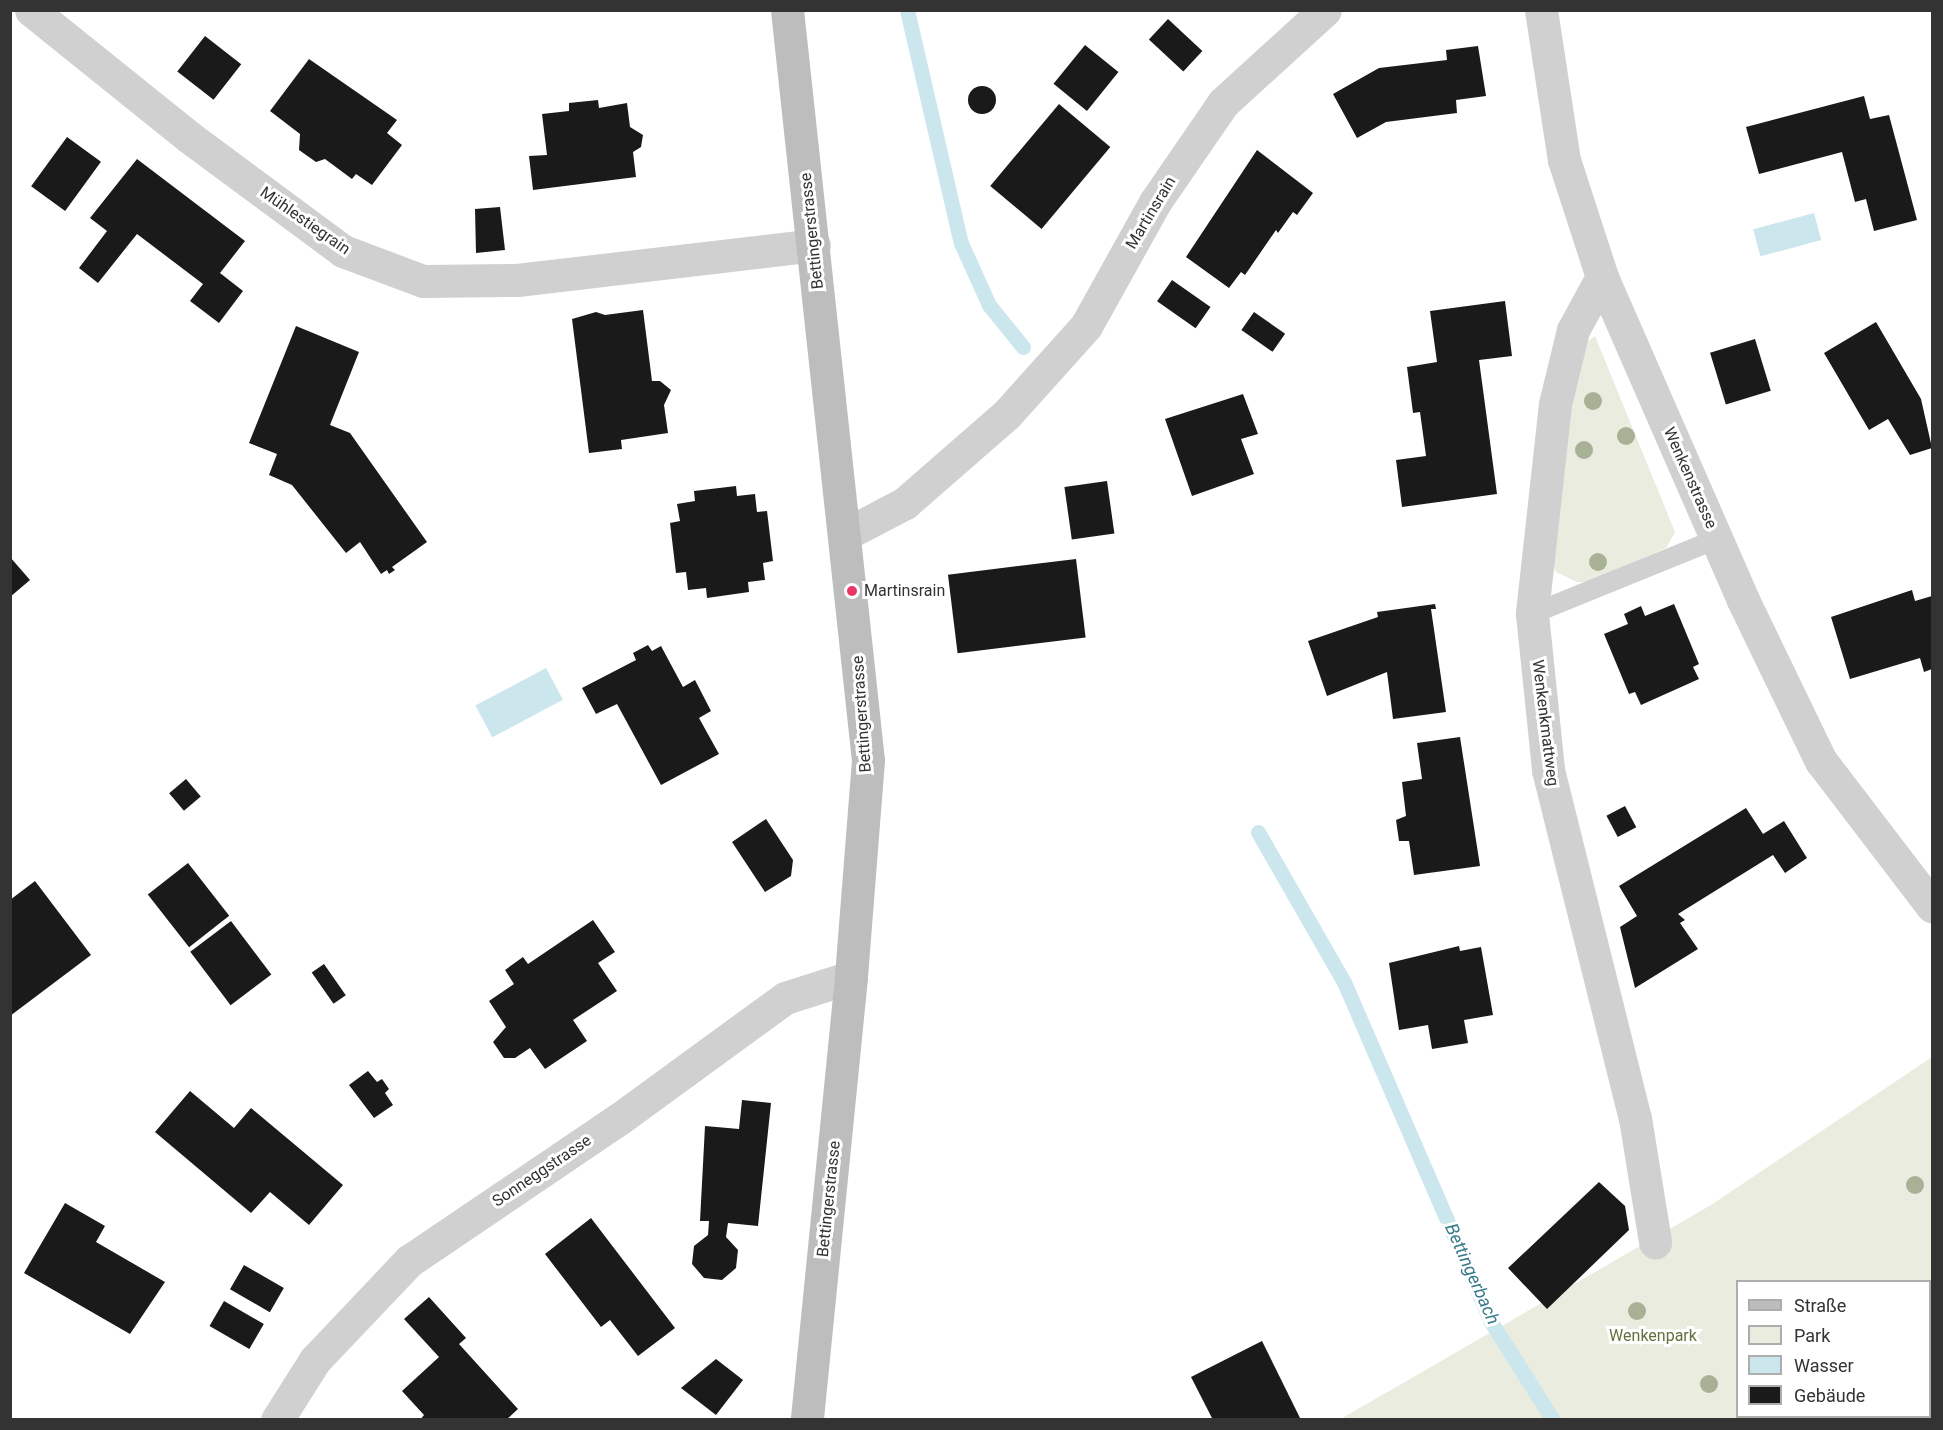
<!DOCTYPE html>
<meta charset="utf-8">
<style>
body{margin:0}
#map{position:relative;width:1943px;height:1430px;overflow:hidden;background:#fff;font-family:Roboto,sans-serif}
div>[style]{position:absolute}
.green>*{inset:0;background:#e9ecde}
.water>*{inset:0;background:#cbe6ed;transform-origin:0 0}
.stream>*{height:15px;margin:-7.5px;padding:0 7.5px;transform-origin:7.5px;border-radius:7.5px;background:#cbe6ed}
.building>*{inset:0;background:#1a1a1a;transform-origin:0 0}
.round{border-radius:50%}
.lane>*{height:20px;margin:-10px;padding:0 10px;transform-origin:10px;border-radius:10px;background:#d0d0d0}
.street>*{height:33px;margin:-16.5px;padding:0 16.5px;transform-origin:16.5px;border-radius:16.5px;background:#d0d0d0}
.secondary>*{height:33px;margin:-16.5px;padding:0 16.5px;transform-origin:16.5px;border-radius:16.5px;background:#bdbdbd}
.trees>*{width:18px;height:18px;margin:-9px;border-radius:50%;background:#a8b195}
.dots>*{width:16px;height:16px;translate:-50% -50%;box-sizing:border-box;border:3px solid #fff;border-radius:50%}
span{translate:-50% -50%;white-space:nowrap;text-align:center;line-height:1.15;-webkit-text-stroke:6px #fff;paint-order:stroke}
.street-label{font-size:16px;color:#333}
.poi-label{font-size:16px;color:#333}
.left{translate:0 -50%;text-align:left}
.park-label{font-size:16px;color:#60713e}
.water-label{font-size:18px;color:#397b8b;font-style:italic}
.frame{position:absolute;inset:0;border:12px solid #333;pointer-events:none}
.legend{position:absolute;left:1736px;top:1280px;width:195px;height:138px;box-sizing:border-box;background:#fff;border:2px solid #adadad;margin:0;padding:8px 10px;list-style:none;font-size:18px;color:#333}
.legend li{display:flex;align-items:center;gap:12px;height:30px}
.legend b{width:30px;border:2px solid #adadad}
</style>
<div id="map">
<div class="green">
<i style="clip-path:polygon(1595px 336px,1675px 532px,1666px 548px,1588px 582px,1577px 582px,1556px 572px,1551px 561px,1578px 348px)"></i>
<i style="clip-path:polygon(evenodd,1932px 1057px,1932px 1419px,1339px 1420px,1711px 1205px,1932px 1057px,1738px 1282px,1930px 1282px,1930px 1416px,1738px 1416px,1738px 1282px)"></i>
</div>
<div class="water">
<i style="left:1814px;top:213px;width:28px;height:63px;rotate:75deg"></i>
<i style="left:546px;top:668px;width:36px;height:80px;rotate:62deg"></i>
</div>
<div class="stream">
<i style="left:907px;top:10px;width:239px;rotate:77deg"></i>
<i style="left:961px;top:243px;width:68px;rotate:65.7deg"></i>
<i style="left:989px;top:305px;width:54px;rotate:51deg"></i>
<i style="left:1258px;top:832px;width:173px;rotate:60.2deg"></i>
<i style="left:1344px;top:982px;width:370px;rotate:66.6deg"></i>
<i style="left:1491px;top:1322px;width:116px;rotate:57.7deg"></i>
</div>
<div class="building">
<i style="left:1168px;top:19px;width:47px;height:28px;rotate:43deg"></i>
<i style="left:205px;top:36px;width:46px;height:45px;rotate:38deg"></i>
<i style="left:1085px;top:45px;width:43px;height:50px;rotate:39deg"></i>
<i style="clip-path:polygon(1478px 46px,1486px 96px,1456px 100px,1457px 113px,1386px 122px,1357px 138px,1333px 94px,1379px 68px,1447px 60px,1446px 50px)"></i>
<i style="clip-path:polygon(309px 59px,397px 120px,387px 133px,402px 145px,372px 185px,356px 174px,352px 179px,325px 159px,316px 162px,299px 150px,300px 134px,270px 111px)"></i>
<i class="round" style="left:968px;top:86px;width:28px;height:28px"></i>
<i style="clip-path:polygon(1864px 96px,1870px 119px,1889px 115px,1917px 220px,1874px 231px,1866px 199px,1855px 202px,1842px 152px,1759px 174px,1746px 127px)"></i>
<i style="clip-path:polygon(598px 100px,599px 108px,627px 103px,630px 127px,643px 135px,641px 147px,633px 152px,636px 177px,533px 190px,529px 156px,547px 155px,542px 114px,569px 111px,569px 103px)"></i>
<i style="left:1059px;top:104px;width:67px;height:107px;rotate:40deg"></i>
<i style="left:67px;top:137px;width:42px;height:61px;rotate:36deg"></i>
<i style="clip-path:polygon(1257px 150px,1313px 193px,1297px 215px,1293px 212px,1278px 233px,1276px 230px,1245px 275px,1241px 272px,1229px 288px,1186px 257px)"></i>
<i style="clip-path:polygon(137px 159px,245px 241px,220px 273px,243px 291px,219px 323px,190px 301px,203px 284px,137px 234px,98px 283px,79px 268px,107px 231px,90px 218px)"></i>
<i style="clip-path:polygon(500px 207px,505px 250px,476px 253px,475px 209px)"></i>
<i style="left:1172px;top:280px;width:47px;height:26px;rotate:35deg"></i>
<i style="clip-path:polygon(1505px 301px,1512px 356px,1479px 360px,1497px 494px,1402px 507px,1396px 460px,1426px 456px,1420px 412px,1413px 413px,1407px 367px,1437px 362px,1430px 311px)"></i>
<i style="clip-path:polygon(643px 310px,652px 381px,660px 381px,671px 390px,664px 405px,668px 433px,621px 440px,622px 449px,589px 453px,572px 319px,596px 312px,605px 315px)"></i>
<i style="left:1254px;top:312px;width:38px;height:22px;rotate:35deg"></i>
<i style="clip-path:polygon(1876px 322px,1921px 399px,1932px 448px,1910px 455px,1888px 419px,1869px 430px,1824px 353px)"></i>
<i style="clip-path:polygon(296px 326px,359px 352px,330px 425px,350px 433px,427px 542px,392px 567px,395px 570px,389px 574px,387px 570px,381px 574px,360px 542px,346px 553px,292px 485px,269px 475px,277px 454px,249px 443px)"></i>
<i style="left:1755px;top:339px;width:54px;height:47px;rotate:73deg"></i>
<i style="clip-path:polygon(1243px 394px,1258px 434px,1241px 439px,1254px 474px,1192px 496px,1165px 419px)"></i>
<i style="left:1107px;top:481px;width:53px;height:43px;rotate:82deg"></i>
<i style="clip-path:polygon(736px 486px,737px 496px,755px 494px,757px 512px,767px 511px,773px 561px,763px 563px,765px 580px,748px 582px,749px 592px,707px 598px,706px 588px,688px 590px,686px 572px,676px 573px,670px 523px,680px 521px,677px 504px,695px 501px,694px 491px)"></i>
<i style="clip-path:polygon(10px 557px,30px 580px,10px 597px)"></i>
<i style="left:1076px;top:559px;width:79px;height:129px;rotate:83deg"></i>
<i style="clip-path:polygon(1912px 590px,1915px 601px,1932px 596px,1932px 669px,1924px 672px,1920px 658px,1850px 679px,1831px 617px)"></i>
<i style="clip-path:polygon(1435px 604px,1436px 609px,1431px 609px,1446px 712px,1393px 719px,1387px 672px,1327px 696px,1308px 641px,1378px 617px,1377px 612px)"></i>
<i style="clip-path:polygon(1674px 604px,1699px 664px,1693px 667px,1699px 679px,1641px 705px,1635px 692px,1629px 694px,1604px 634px,1628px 624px,1624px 614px,1641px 606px,1645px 616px)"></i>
<i style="clip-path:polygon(648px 645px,652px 651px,661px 646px,683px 687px,695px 680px,711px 711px,699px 718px,719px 754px,661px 785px,617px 704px,596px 714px,582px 688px,636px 660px,633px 653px)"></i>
<i style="clip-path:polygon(1460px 737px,1480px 866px,1414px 875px,1409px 841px,1399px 841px,1396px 820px,1406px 816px,1402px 782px,1422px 779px,1417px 743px)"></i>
<i style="left:186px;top:779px;width:23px;height:22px;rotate:50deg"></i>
<i style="left:1625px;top:806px;width:24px;height:21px;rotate:62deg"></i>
<i style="clip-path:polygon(1746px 808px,1763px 834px,1784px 821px,1807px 858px,1785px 873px,1773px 855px,1678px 914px,1685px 920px,1680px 923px,1698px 949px,1635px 988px,1620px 927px,1637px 916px,1619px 886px)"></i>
<i style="clip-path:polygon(766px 819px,793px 860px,791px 876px,765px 892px,732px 842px)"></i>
<i style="left:188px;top:863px;width:67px;height:51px;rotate:52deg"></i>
<i style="clip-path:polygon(35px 881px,91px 955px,10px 1016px,10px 900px)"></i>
<i style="clip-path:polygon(593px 920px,615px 952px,598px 963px,617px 991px,573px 1020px,587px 1041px,545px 1069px,530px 1048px,515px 1058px,504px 1058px,493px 1042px,506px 1027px,489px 1001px,514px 984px,505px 970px,523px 957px,528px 964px)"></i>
<i style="left:231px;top:921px;width:67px;height:51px;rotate:53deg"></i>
<i style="clip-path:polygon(1459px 946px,1460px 951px,1481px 947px,1493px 1015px,1464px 1020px,1468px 1043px,1432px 1049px,1428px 1025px,1399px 1030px,1389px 963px)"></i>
<i style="left:324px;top:964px;width:38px;height:15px;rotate:55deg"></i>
<i style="clip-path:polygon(368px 1071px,377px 1082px,382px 1079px,389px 1089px,385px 1093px,393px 1105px,374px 1118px,349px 1085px)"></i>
<i style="clip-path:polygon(190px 1091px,234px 1128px,251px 1108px,343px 1185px,309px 1225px,270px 1192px,251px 1213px,155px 1132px)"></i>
<i style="clip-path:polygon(742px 1100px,771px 1103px,758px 1226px,728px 1223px,726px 1237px,738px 1250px,736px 1268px,722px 1280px,704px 1278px,692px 1264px,694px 1246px,708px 1235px,709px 1221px,700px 1221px,705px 1126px,739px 1129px)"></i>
<i style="clip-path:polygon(1599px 1182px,1625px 1206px,1629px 1230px,1547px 1309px,1508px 1268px)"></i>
<i style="clip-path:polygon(65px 1203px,105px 1226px,96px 1242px,165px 1282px,130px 1334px,24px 1273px)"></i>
<i style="clip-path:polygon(591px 1218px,675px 1328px,638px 1356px,610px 1320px,601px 1327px,545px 1254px)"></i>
<i style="left:244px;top:1265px;width:46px;height:28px;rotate:30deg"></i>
<i style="clip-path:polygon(429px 1297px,466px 1338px,459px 1344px,518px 1409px,506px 1420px,420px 1420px,424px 1415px,402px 1391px,439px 1357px,404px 1319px)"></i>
<i style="left:224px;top:1301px;width:46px;height:29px;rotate:30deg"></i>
<i style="clip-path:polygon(1262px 1341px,1301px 1420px,1213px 1420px,1191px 1377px)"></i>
<i style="clip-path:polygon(716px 1359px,743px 1380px,716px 1415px,681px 1388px)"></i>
</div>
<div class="lane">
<i style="left:1532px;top:614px;width:200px;rotate:-22.1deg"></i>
</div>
<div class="street">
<i style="left:31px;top:10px;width:203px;rotate:38.8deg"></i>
<i style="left:189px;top:137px;width:192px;rotate:36.5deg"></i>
<i style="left:343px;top:251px;width:85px;rotate:20.6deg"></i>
<i style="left:423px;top:281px;width:94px;rotate:-0.6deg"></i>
<i style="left:517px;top:280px;width:299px;rotate:-6.7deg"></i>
<i style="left:1541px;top:10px;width:152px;rotate:81.3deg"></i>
<i style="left:1564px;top:160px;width:123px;rotate:72deg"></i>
<i style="left:1602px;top:277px;width:352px;rotate:66.4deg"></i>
<i style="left:1743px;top:600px;width:179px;rotate:64.2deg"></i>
<i style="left:1821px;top:761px;width:183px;rotate:52.6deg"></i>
<i style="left:1602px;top:277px;width:60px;rotate:118.7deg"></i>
<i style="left:1573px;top:330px;width:76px;rotate:103.7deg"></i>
<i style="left:1555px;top:404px;width:211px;rotate:96.3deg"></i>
<i style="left:1532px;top:614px;width:157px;rotate:84.1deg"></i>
<i style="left:1548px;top:770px;width:359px;rotate:76deg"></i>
<i style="left:1635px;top:1118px;width:126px;rotate:80.8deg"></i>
<i style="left:846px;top:534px;width:67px;rotate:-27.7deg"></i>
<i style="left:905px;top:503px;width:135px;rotate:-41.1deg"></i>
<i style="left:1007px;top:414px;width:118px;rotate:-48.1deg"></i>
<i style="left:1086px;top:326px;width:142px;rotate:-60.9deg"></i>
<i style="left:1155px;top:202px;width:120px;rotate:-55.5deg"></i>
<i style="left:1223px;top:103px;width:138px;rotate:-42.4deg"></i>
<i style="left:277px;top:1420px;width:71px;rotate:-57.7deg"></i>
<i style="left:315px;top:1360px;width:137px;rotate:-46.5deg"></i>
<i style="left:409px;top:1261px;width:254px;rotate:-34.1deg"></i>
<i style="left:619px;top:1119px;width:205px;rotate:-36.1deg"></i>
<i style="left:785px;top:998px;width:69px;rotate:-17.7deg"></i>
</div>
<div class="secondary">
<i style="left:787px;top:10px;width:754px;rotate:83.84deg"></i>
<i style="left:868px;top:760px;width:218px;rotate:94.5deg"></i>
<i style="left:851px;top:977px;width:445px;rotate:95.7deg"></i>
</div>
<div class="trees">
<i style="left:1593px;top:401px"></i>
<i style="left:1626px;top:436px"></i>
<i style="left:1584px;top:450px"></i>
<i style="left:1598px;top:562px"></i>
<i style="left:1915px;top:1185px"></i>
<i style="left:1637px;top:1311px"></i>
<i style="left:1709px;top:1384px"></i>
</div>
<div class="dots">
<i style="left:852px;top:591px;background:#ea3465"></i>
</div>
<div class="street-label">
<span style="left:1151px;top:213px;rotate:-59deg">Martinsrain</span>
<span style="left:305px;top:221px;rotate:35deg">Mühlestiegrain</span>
<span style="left:812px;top:231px;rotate:-96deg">Bettingerstrasse</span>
<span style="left:1690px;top:478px;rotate:66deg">Wenkenstrasse</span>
<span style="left:862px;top:714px;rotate:-94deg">Bettingerstrasse</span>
<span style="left:1545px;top:723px;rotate:83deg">Wenkenkmattweg</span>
<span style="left:542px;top:1171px;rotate:-34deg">Sonneggstrasse</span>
<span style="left:829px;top:1199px;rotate:-84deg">Bettingerstrasse</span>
</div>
<div class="poi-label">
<span class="left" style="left:864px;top:591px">Martinsrain</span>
</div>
<div class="park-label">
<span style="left:1653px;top:1336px">Wenkenpark</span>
</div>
<div class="water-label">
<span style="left:1472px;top:1274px;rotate:66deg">Bettingerbach</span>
</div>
<div class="frame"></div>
<ul class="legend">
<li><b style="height:8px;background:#bdbdbd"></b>Straße</li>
<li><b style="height:16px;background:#e9ecde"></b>Park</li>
<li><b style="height:16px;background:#cbe6ed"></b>Wasser</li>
<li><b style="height:16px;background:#1a1a1a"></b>Gebäude</li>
</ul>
</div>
